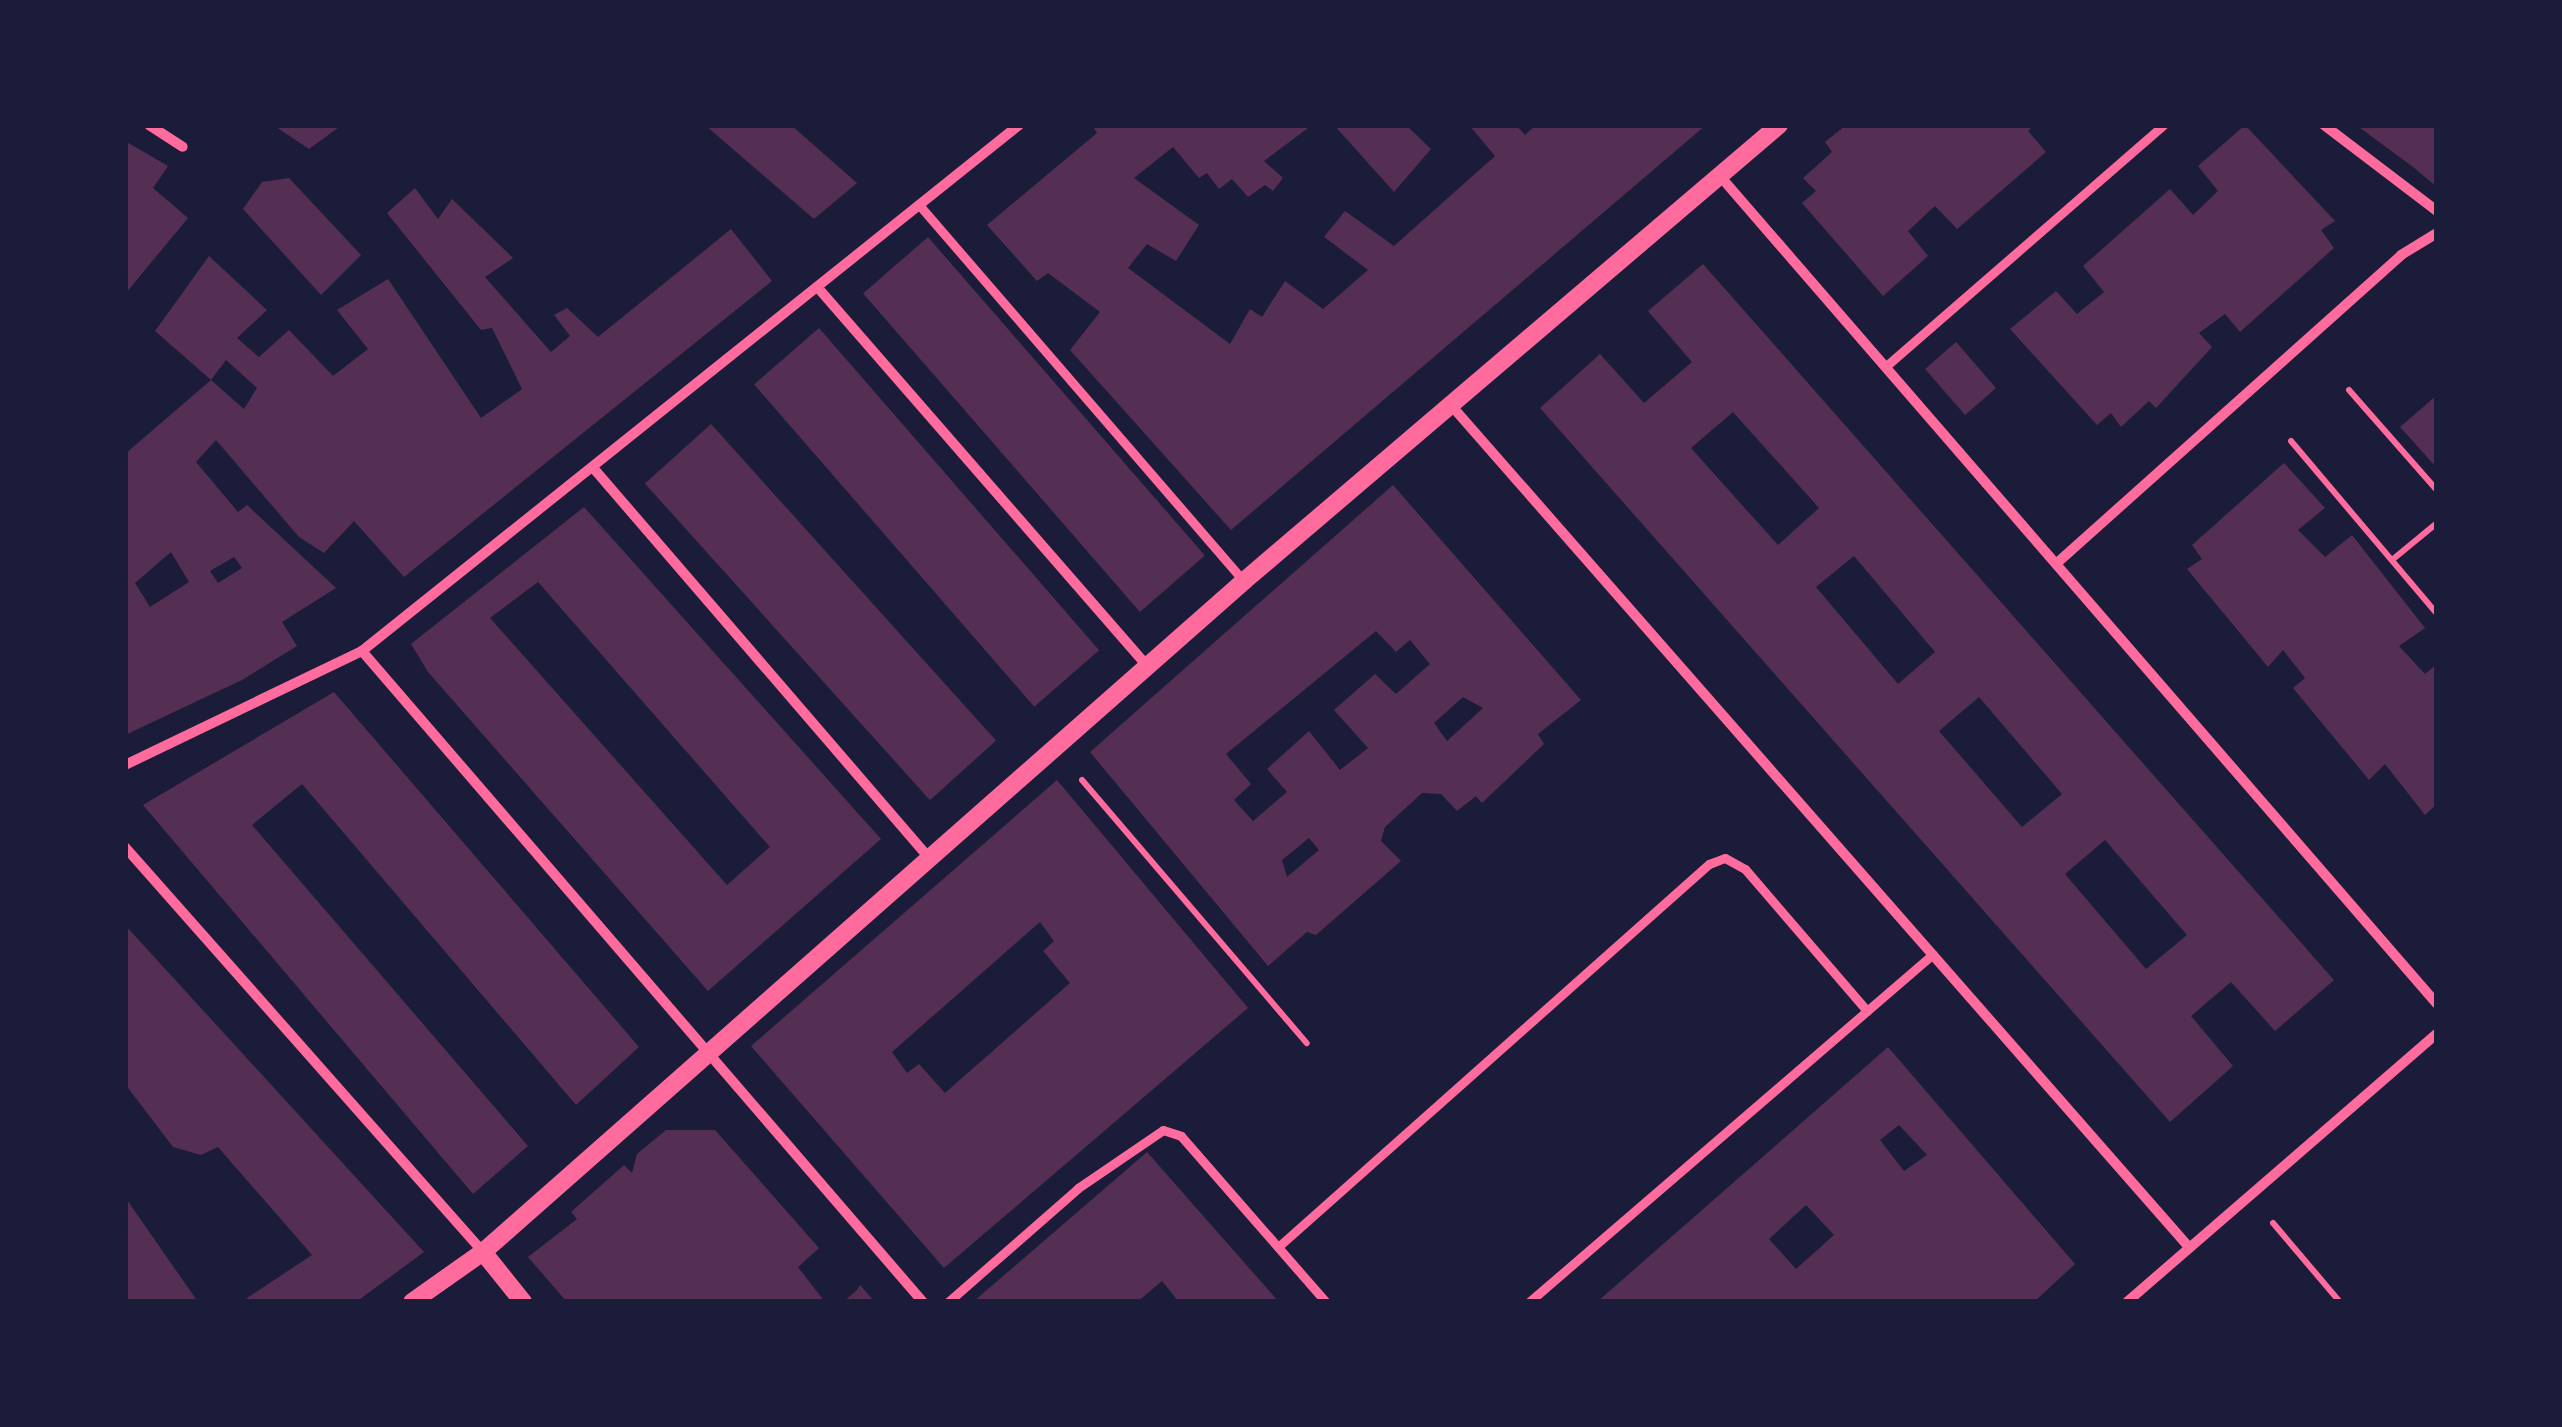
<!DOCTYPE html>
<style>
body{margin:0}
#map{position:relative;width:2562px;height:1427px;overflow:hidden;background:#1b1b3a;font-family:Signika,sans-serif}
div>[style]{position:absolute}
.building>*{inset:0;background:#542f53;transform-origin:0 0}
.path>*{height:6px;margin:-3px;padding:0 3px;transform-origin:3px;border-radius:3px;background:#ff6b9d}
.pedestrian>*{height:9px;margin:-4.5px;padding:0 4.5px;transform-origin:4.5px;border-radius:4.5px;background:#ff6b9d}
.minor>*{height:10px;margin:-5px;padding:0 5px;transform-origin:5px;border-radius:5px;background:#ff6b9d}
.tertiary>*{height:18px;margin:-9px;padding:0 9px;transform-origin:9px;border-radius:9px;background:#ff6b9d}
span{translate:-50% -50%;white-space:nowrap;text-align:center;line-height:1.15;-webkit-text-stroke:8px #1b1b3a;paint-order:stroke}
.frame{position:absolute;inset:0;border:128px solid #1b1b3a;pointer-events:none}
</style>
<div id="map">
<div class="building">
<i style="clip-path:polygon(273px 125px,342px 125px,309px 149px)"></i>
<i style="clip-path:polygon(705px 125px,791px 125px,857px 183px,814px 219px)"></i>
<i style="clip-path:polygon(1092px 125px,1308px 128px,1264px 161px,1283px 178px,1273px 191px,1265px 185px,1248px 197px,1232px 179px,1219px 189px,1207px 173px,1199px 178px,1173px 147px,1134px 178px,1199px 225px,1176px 261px,1147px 244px,1128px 268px,1230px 344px,1250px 309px,1262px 317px,1285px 281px,1323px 309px,1368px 270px,1324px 237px,1345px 211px,1394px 246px,1495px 156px,1469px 125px,1516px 125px,1525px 135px,1536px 125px,1706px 125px,1231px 530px,1070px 350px,1100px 312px,1048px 273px,1037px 281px,987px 225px,1097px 133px)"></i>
<i style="clip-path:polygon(1334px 125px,1406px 125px,1431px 149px,1394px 192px)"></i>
<i style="clip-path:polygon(1846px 125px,2034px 125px,2028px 131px,2046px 152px,1957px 229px,1935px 206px,1908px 231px,1928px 256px,1883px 296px,1802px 203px,1816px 191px,1803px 178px,1832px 152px,1825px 142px)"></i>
<i style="clip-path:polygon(2245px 125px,2335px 221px,2321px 230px,2334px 248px,2240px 332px,2225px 314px,2199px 333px,2212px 347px,2156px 408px,2149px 401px,2121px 427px,2111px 413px,2097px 425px,2010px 329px,2056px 291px,2077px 314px,2104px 292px,2083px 266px,2170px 189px,2193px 215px,2218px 191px,2198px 166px)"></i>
<i style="clip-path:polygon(2356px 125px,2437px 125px,2437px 187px,2413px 167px)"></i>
<i style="clip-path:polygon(125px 141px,168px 166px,153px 188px,188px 218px,125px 294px)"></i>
<i style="clip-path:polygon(289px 178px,361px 255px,321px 295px,243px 209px,262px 182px)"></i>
<i style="clip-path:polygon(evenodd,415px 188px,438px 219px,452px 199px,513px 258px,485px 277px,551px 352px,570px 336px,554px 315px,567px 308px,598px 337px,731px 229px,772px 281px,404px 577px,354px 521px,324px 553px,299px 537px,216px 440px,196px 462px,238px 512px,247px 505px,336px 588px,282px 622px,297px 646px,242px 680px,125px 735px,125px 454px,211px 380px,155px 331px,209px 256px,267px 310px,237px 338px,259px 357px,289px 330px,333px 376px,368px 349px,337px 310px,388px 279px,481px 418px,522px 389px,492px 328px,481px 330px,387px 213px,415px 188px,226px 360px,257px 388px,244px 409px,211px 380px,226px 360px,415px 188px,171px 552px,189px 582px,150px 607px,135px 583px,171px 552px,415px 188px,234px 557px,242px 568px,218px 583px,210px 571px,234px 557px)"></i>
<i style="left:928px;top:237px;width:422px;height:86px;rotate:49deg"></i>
<i style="clip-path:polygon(evenodd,1703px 264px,2334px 980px,2275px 1031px,2231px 982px,2191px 1016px,2233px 1066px,2170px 1122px,1540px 408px,1600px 354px,1644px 403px,1692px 362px,1648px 311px,1703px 264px,1733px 412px,1819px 508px,1778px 545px,1691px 448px,1733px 412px,1703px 264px,1854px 556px,1935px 652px,1898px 684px,1816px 587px,1854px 556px,1703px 264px,1979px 697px,2062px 794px,2022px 827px,1939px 731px,1979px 697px,1703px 264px,2105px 840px,2187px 935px,2146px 969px,2065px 874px,2105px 840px)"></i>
<i style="left:819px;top:328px;width:427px;height:86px;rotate:49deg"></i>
<i style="left:1956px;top:342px;width:61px;height:41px;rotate:49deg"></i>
<i style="clip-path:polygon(2437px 395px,2437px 468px,2400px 427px)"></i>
<i style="left:711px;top:424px;width:426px;height:89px;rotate:48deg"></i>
<i style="clip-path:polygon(2284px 463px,2325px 508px,2298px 530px,2325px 557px,2352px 535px,2425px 628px,2399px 646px,2425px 674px,2437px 664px,2437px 804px,2425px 815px,2385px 764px,2369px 780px,2293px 688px,2305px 678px,2283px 650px,2268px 667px,2187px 569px,2202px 559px,2192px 545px)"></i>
<i style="clip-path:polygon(evenodd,1393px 485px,1581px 700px,1538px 734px,1544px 744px,1482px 803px,1476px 796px,1457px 811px,1441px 794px,1422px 793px,1385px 827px,1381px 841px,1401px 861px,1316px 935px,1307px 932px,1268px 966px,1090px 752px,1393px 485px,1376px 631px,1396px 652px,1410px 640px,1430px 664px,1396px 694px,1375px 674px,1334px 710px,1368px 748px,1340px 770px,1309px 731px,1267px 769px,1287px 792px,1253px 821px,1234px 800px,1251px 784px,1226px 754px,1376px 631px,1393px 485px,1463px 697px,1483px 708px,1447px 741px,1434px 723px,1463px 697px,1393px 485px,1309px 838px,1319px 850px,1287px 877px,1282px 860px,1309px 838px)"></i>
<i style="clip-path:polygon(evenodd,584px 507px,881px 839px,708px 991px,428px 672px,411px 644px,584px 507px,538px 582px,770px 847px,727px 885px,490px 618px,538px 582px)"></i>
<i style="clip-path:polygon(334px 692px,639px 1047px,576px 1105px,302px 784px,252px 825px,528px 1146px,473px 1194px,143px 805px)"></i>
<i style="clip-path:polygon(evenodd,1057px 780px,1248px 1008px,944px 1268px,751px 1046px,1057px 780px,1040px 922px,1054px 941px,1043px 951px,1070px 983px,945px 1093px,919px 1064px,907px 1073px,892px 1052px,1040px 922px)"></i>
<i style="clip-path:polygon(125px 925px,424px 1252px,356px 1302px,241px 1302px,312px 1255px,218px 1147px,201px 1155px,173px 1147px,125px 1084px)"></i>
<i style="clip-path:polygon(evenodd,1888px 1047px,2075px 1264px,2034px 1302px,1597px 1302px,1888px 1047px,1899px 1125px,1927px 1155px,1904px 1171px,1880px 1140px,1899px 1125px,1888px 1047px,1806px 1205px,1834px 1235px,1796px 1269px,1769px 1239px,1806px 1205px)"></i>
<i style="clip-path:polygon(666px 1130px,715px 1130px,819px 1248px,798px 1267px,825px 1302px,567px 1302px,528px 1257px,577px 1219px,571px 1212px,624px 1165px,632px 1173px,637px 1154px)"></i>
<i style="clip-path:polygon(1147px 1152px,1279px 1302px,1179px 1302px,1162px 1281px,1137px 1302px,973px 1302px)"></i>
<i style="clip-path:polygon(125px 1197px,198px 1302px,125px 1302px)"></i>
<i style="clip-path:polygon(860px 1285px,875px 1302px,843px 1302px,857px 1290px)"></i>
</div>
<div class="path">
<i style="left:2349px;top:390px;width:133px;rotate:48.7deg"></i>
<i style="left:2291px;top:441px;width:226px;rotate:49.8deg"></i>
<i style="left:2392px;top:560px;width:58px;rotate:-39.4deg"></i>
<i style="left:1082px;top:780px;width:346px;rotate:49.5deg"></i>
<i style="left:2273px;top:1223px;width:104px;rotate:49.7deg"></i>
</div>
<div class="pedestrian">
<i style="left:920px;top:206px;width:496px;rotate:49.2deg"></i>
<i style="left:1885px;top:367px;width:369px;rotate:-41deg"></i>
<i style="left:1278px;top:1247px;width:577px;rotate:-41.63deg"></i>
<i style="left:1709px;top:864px;width:17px;rotate:-21deg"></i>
<i style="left:1725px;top:858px;width:23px;rotate:29deg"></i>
<i style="left:1745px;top:869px;width:187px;rotate:49.3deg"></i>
<i style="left:948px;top:1302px;width:173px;rotate:-41.2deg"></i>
<i style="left:1078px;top:1188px;width:103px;rotate:-34.3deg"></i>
<i style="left:1163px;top:1130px;width:19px;rotate:18deg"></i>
<i style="left:1181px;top:1136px;width:220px;rotate:48.9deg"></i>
<i style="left:1529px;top:1302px;width:533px;rotate:-40.74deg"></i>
</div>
<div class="minor">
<i style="left:149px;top:125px;width:40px;rotate:32.9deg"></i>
<i style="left:2324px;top:125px;width:142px;rotate:37.3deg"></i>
<i style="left:1720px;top:176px;width:1095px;rotate:49.11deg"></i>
<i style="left:819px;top:289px;width:501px;rotate:48.96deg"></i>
<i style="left:1450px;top:404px;width:1120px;rotate:48.77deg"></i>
<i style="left:595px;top:470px;width:513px;rotate:49.27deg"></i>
<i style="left:2057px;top:563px;width:462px;rotate:-41.8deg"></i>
<i style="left:2401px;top:255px;width:42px;rotate:-31.4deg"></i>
<i style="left:362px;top:651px;width:859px;rotate:49.25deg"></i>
<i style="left:125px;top:765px;width:263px;rotate:-25.7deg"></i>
<i style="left:362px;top:651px;width:842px;rotate:-38.68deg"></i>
<i style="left:125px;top:847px;width:541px;rotate:48.52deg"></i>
<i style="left:2127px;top:1302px;width:410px;rotate:-40.9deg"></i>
</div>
<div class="tertiary">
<i style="left:483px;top:1252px;width:64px;rotate:51.3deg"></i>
<i style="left:412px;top:1302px;width:87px;rotate:-35.2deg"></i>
<i style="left:483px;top:1252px;width:1015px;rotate:-41.4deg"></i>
<i style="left:1244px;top:581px;width:703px;rotate:-40.44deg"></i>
</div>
<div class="frame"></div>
</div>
